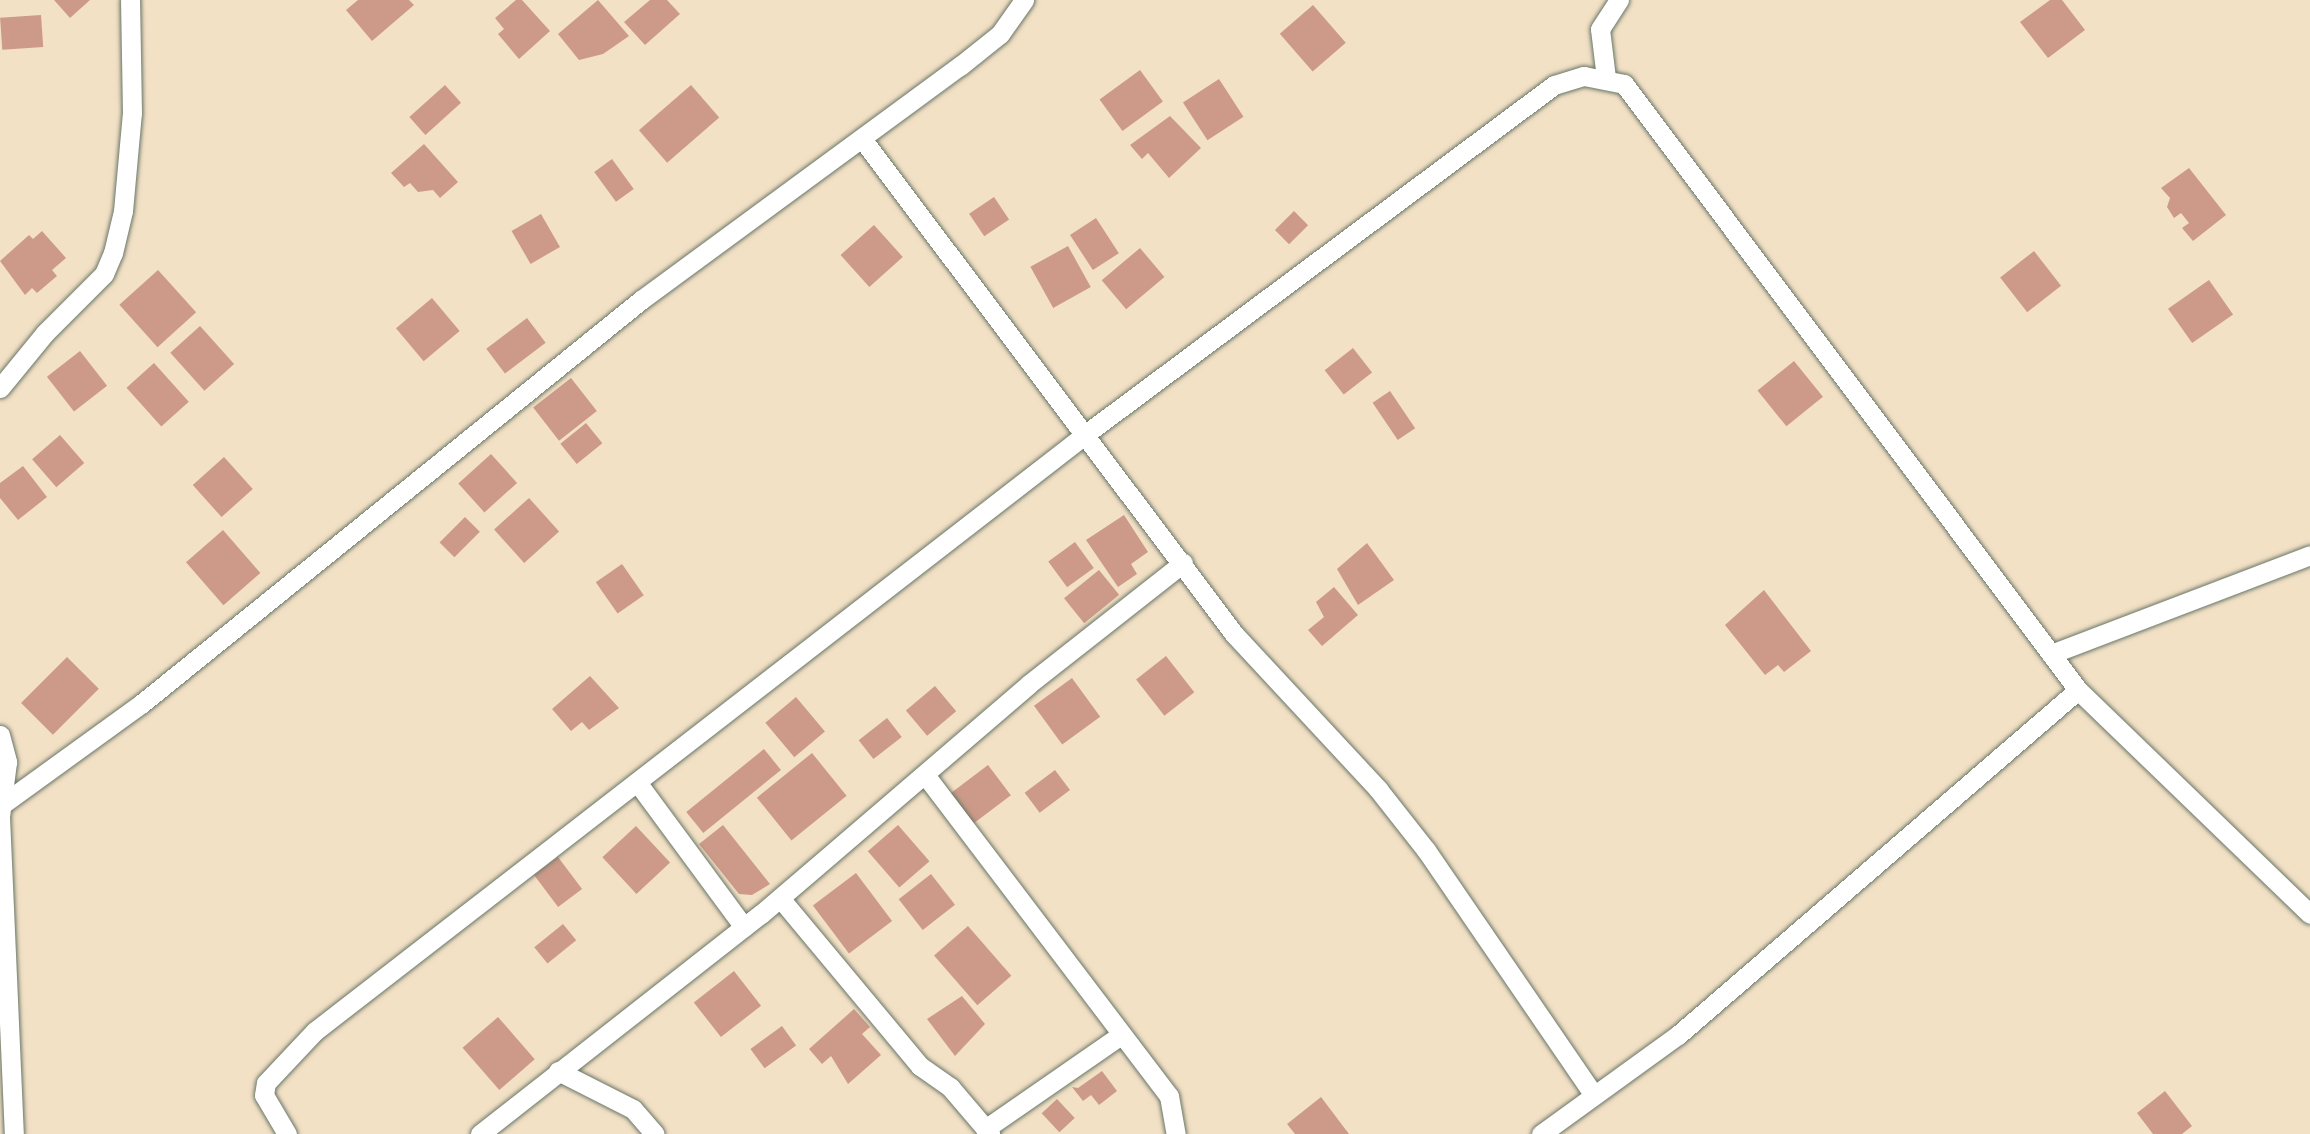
<!DOCTYPE html>
<style>
body{margin:0}
#map{position:relative;width:2310px;height:1134px;overflow:hidden;background:#f3e1c6;font-family:Itim,sans-serif}
div>[style]{position:absolute}
.building>*{inset:0;background:#cd9a89;transform-origin:0 0}
.roads{filter:drop-shadow(0 0 2px #697667) drop-shadow(0 0 2px #697667)}
.minor>*{height:19px;margin:-9.5px;padding:0 9.5px;transform-origin:9.5px;border-radius:9.5px;background:#fff}
span{translate:-50% -50%;white-space:nowrap;text-align:center;line-height:1.15;-webkit-text-stroke:7px #f7f3e8;paint-order:stroke}
</style>
<div id="map">
<div class="building">
<i style="clip-path:polygon(54px 0,90px 0,70px 18px)"></i>
<i style="clip-path:polygon(358px 0,409px 0,414px 5px,372px 41px,346px 10px)"></i>
<i style="clip-path:polygon(516px 0,522px 0,550px 31px,519px 59px,498px 34px,504px 29px,495px 18px)"></i>
<i style="clip-path:polygon(598px 0,629px 36px,603px 54px,579px 60px,558px 34px)"></i>
<i style="clip-path:polygon(650px 0,667px 0,680px 14px,645px 45px,624px 22px)"></i>
<i style="clip-path:polygon(2050px 0,2062px 0,2085px 30px,2048px 58px,2020px 22px)"></i>
<i style="left:1313px;top:5px;width:50px;height:44px;rotate:49deg"></i>
<i style="left:41px;top:15px;width:32px;height:41px;rotate:86deg"></i>
<i style="left:1140px;top:70px;width:39px;height:50px;rotate:54deg"></i>
<i style="left:1219px;top:79px;width:45px;height:43px;rotate:57deg"></i>
<i style="left:445px;top:85px;width:24px;height:48px;rotate:48deg"></i>
<i style="left:691px;top:85px;width:43px;height:69px;rotate:49deg"></i>
<i style="clip-path:polygon(1170px 116px,1201px 148px,1169px 178px,1148px 153px,1142px 159px,1130px 145px)"></i>
<i style="clip-path:polygon(424px 144px,458px 182px,440px 198px,433px 190px,418px 192px,410px 183px,404px 187px,391px 173px)"></i>
<i style="left:612px;top:159px;width:37px;height:22px;rotate:54deg"></i>
<i style="clip-path:polygon(2189px 168px,2226px 215px,2193px 241px,2182px 228px,2189px 223px,2181px 213px,2174px 218px,2167px 207px,2170px 198px,2161px 188px)"></i>
<i style="left:994px;top:197px;width:27px;height:30px;rotate:56deg"></i>
<i style="left:1294px;top:211px;width:20px;height:27px;rotate:45deg"></i>
<i style="left:541px;top:214px;width:38px;height:34px;rotate:60deg"></i>
<i style="left:1096px;top:218px;width:42px;height:31px;rotate:57deg"></i>
<i style="left:874px;top:225px;width:43px;height:45px;rotate:48deg"></i>
<i style="clip-path:polygon(42px 231px,66px 258px,52px 270px,57px 276px,37px 293px,32px 288px,25px 295px,0 261px,29px 235px,33px 239px)"></i>
<i style="left:1068px;top:246px;width:47px;height:43px;rotate:61deg"></i>
<i style="left:1140px;top:248px;width:38px;height:50px;rotate:50deg"></i>
<i style="left:2034px;top:251px;width:44px;height:43px;rotate:52deg"></i>
<i style="left:158px;top:270px;width:57px;height:52px;rotate:48deg"></i>
<i style="left:2209px;top:280px;width:42px;height:50px;rotate:55deg"></i>
<i style="left:432px;top:298px;width:43px;height:47px;rotate:50deg"></i>
<i style="left:527px;top:318px;width:31px;height:51px;rotate:53deg"></i>
<i style="left:200px;top:326px;width:51px;height:40px;rotate:48deg"></i>
<i style="left:1353px;top:348px;width:31px;height:36px;rotate:52deg"></i>
<i style="left:80px;top:351px;width:44px;height:42px;rotate:52deg"></i>
<i style="left:1794px;top:361px;width:46px;height:47px;rotate:51deg"></i>
<i style="left:154px;top:363px;width:52px;height:37px;rotate:48deg"></i>
<i style="left:571px;top:378px;width:42px;height:48px;rotate:52deg"></i>
<i style="left:1390px;top:391px;width:45px;height:21px;rotate:56deg"></i>
<i style="left:586px;top:423px;width:26px;height:33px;rotate:51deg"></i>
<i style="left:60px;top:435px;width:37px;height:37px;rotate:49deg"></i>
<i style="left:491px;top:454px;width:39px;height:44px;rotate:48deg"></i>
<i style="left:224px;top:457px;width:43px;height:42px;rotate:48deg"></i>
<i style="clip-path:polygon(23px 466px,47px 497px,18px 520px,0 498px,0 483px)"></i>
<i style="left:529px;top:498px;width:45px;height:47px;rotate:48deg"></i>
<i style="clip-path:polygon(1124px 515px,1148px 552px,1131px 564px,1137px 574px,1118px 587px,1086px 540px)"></i>
<i style="left:465px;top:517px;width:21px;height:36px;rotate:45deg"></i>
<i style="left:223px;top:530px;width:57px;height:49px;rotate:49deg"></i>
<i style="left:1075px;top:542px;width:32px;height:33px;rotate:54deg"></i>
<i style="clip-path:polygon(1367px 543px,1394px 580px,1358px 605px,1337px 569px)"></i>
<i style="left:622px;top:564px;width:38px;height:32px;rotate:55deg"></i>
<i style="left:1099px;top:570px;width:32px;height:45px;rotate:51deg"></i>
<i style="clip-path:polygon(1334px 587px,1358px 615px,1322px 646px,1308px 630px,1324px 617px,1316px 602px)"></i>
<i style="clip-path:polygon(1764px 590px,1811px 651px,1784px 672px,1778px 665px,1765px 675px,1725px 625px)"></i>
<i style="left:1166px;top:656px;width:46px;height:38px;rotate:52deg"></i>
<i style="left:67px;top:657px;width:45px;height:65px;rotate:45deg"></i>
<i style="clip-path:polygon(590px 676px,619px 708px,589px 730px,582px 722px,571px 731px,552px 709px)"></i>
<i style="left:1072px;top:678px;width:48px;height:47px;rotate:54deg"></i>
<i style="left:935px;top:686px;width:33px;height:38px;rotate:50deg"></i>
<i style="left:796px;top:697px;width:45px;height:40px;rotate:50deg"></i>
<i style="left:887px;top:718px;width:24px;height:36px;rotate:52deg"></i>
<i style="left:764px;top:749px;width:27px;height:100px;rotate:51deg"></i>
<i style="left:812px;top:753px;width:55px;height:71px;rotate:51deg"></i>
<i style="left:988px;top:765px;width:38px;height:48px;rotate:53deg"></i>
<i style="left:1055px;top:770px;width:25px;height:38px;rotate:53deg"></i>
<i style="clip-path:polygon(723px 825px,770px 884px,752px 895px,739px 894px,699px 844px)"></i>
<i style="left:898px;top:825px;width:48px;height:40px;rotate:49deg"></i>
<i style="left:636px;top:826px;width:50px;height:46px;rotate:47deg"></i>
<i style="left:558px;top:857px;width:40px;height:30px;rotate:53deg"></i>
<i style="left:856px;top:873px;width:60px;height:54px;rotate:53deg"></i>
<i style="left:931px;top:874px;width:39px;height:41px;rotate:52deg"></i>
<i style="left:563px;top:924px;width:21px;height:37px;rotate:51deg"></i>
<i style="left:968px;top:926px;width:66px;height:45px;rotate:49deg"></i>
<i style="left:734px;top:971px;width:44px;height:51px;rotate:52deg"></i>
<i style="clip-path:polygon(962px 996px,985px 1024px,955px 1056px,927px 1019px)"></i>
<i style="clip-path:polygon(854px 1009px,870px 1027px,862px 1034px,881px 1055px,848px 1084px,831px 1056px,822px 1064px,809px 1049px)"></i>
<i style="left:498px;top:1017px;width:56px;height:47px;rotate:49deg"></i>
<i style="left:782px;top:1026px;width:24px;height:39px;rotate:54deg"></i>
<i style="clip-path:polygon(1102px 1071px,1117px 1091px,1099px 1105px,1091px 1095px,1083px 1101px,1072px 1087px,1078px 1088px)"></i>
<i style="clip-path:polygon(2165px 1091px,2192px 1126px,2182px 1134px,2153px 1134px,2137px 1113px)"></i>
<i style="clip-path:polygon(1321px 1097px,1349px 1134px,1295px 1134px,1287px 1124px)"></i>
<i style="left:1057px;top:1099px;width:26px;height:21px;rotate:47deg"></i>
</div>
<div class="roads">
<div class="minor">
<i style="left:1606px;top:78px;width:49px;rotate:-97deg"></i>
<i style="left:1600px;top:29px;width:35px;rotate:-57deg"></i>
<i style="left:863px;top:140px;width:618px;rotate:53.09deg"></i>
<i style="left:1234px;top:634px;width:212px;rotate:47.1deg"></i>
<i style="left:1378px;top:789px;width:78px;rotate:51.8deg"></i>
<i style="left:1426px;top:850px;width:297px;rotate:55.6deg"></i>
<i style="left:0;top:388px;width:71px;rotate:-50.7deg"></i>
<i style="left:45px;top:333px;width:83px;rotate:-45deg"></i>
<i style="left:104px;top:274px;width:23px;rotate:-67deg"></i>
<i style="left:113px;top:253px;width:43px;rotate:-76.6deg"></i>
<i style="left:123px;top:211px;width:98px;rotate:-84.8deg"></i>
<i style="left:132px;top:113px;width:113px;rotate:-91deg"></i>
<i style="left:2051px;top:654px;width:277px;rotate:-20.9deg"></i>
<i style="left:0;top:735px;width:28px;rotate:75deg"></i>
<i style="left:7px;top:762px;width:55px;rotate:97.3deg"></i>
<i style="left:0;top:817px;width:317px;rotate:87.5deg"></i>
<i style="left:926px;top:776px;width:402px;rotate:52.8deg"></i>
<i style="left:1169px;top:1096px;width:39px;rotate:80deg"></i>
<i style="left:637px;top:782px;width:180px;rotate:53.6deg"></i>
<i style="left:0;top:806px;width:174px;rotate:-35.9deg"></i>
<i style="left:141px;top:704px;width:643px;rotate:-38.94deg"></i>
<i style="left:641px;top:300px;width:396px;rotate:-36.3deg"></i>
<i style="left:960px;top:66px;width:51px;rotate:-38.7deg"></i>
<i style="left:1000px;top:34px;width:42px;rotate:-54.8deg"></i>
<i style="left:780px;top:898px;width:219px;rotate:50.2deg"></i>
<i style="left:920px;top:1066px;width:37px;rotate:35deg"></i>
<i style="left:950px;top:1087px;width:62px;rotate:49.6deg"></i>
<i style="left:558px;top:1071px;width:84px;rotate:26.9deg"></i>
<i style="left:633px;top:1109px;width:33px;rotate:49deg"></i>
<i style="left:985px;top:1129px;width:165px;rotate:-34.7deg"></i>
<i style="left:287px;top:1134px;width:45px;rotate:-120.5deg"></i>
<i style="left:264px;top:1095px;width:12px;rotate:-81deg"></i>
<i style="left:266px;top:1083px;width:71px;rotate:-46.7deg"></i>
<i style="left:315px;top:1031px;width:977px;rotate:-37.76deg"></i>
<i style="left:1087px;top:433px;width:582px;rotate:-36.69deg"></i>
<i style="left:1554px;top:85px;width:31px;rotate:-17deg"></i>
<i style="left:1584px;top:76px;width:41px;rotate:11.3deg"></i>
<i style="left:1624px;top:84px;width:757px;rotate:53.16deg"></i>
<i style="left:2078px;top:690px;width:322px;rotate:44deg"></i>
<i style="left:480px;top:1134px;width:357px;rotate:-38.1deg"></i>
<i style="left:761px;top:914px;width:353px;rotate:-40.6deg"></i>
<i style="left:1029px;top:684px;width:196px;rotate:-38.2deg"></i>
<i style="left:1541px;top:1134px;width:169px;rotate:-35.9deg"></i>
<i style="left:1678px;top:1035px;width:528px;rotate:-40.78deg"></i>
</div>
</div>
</div>
